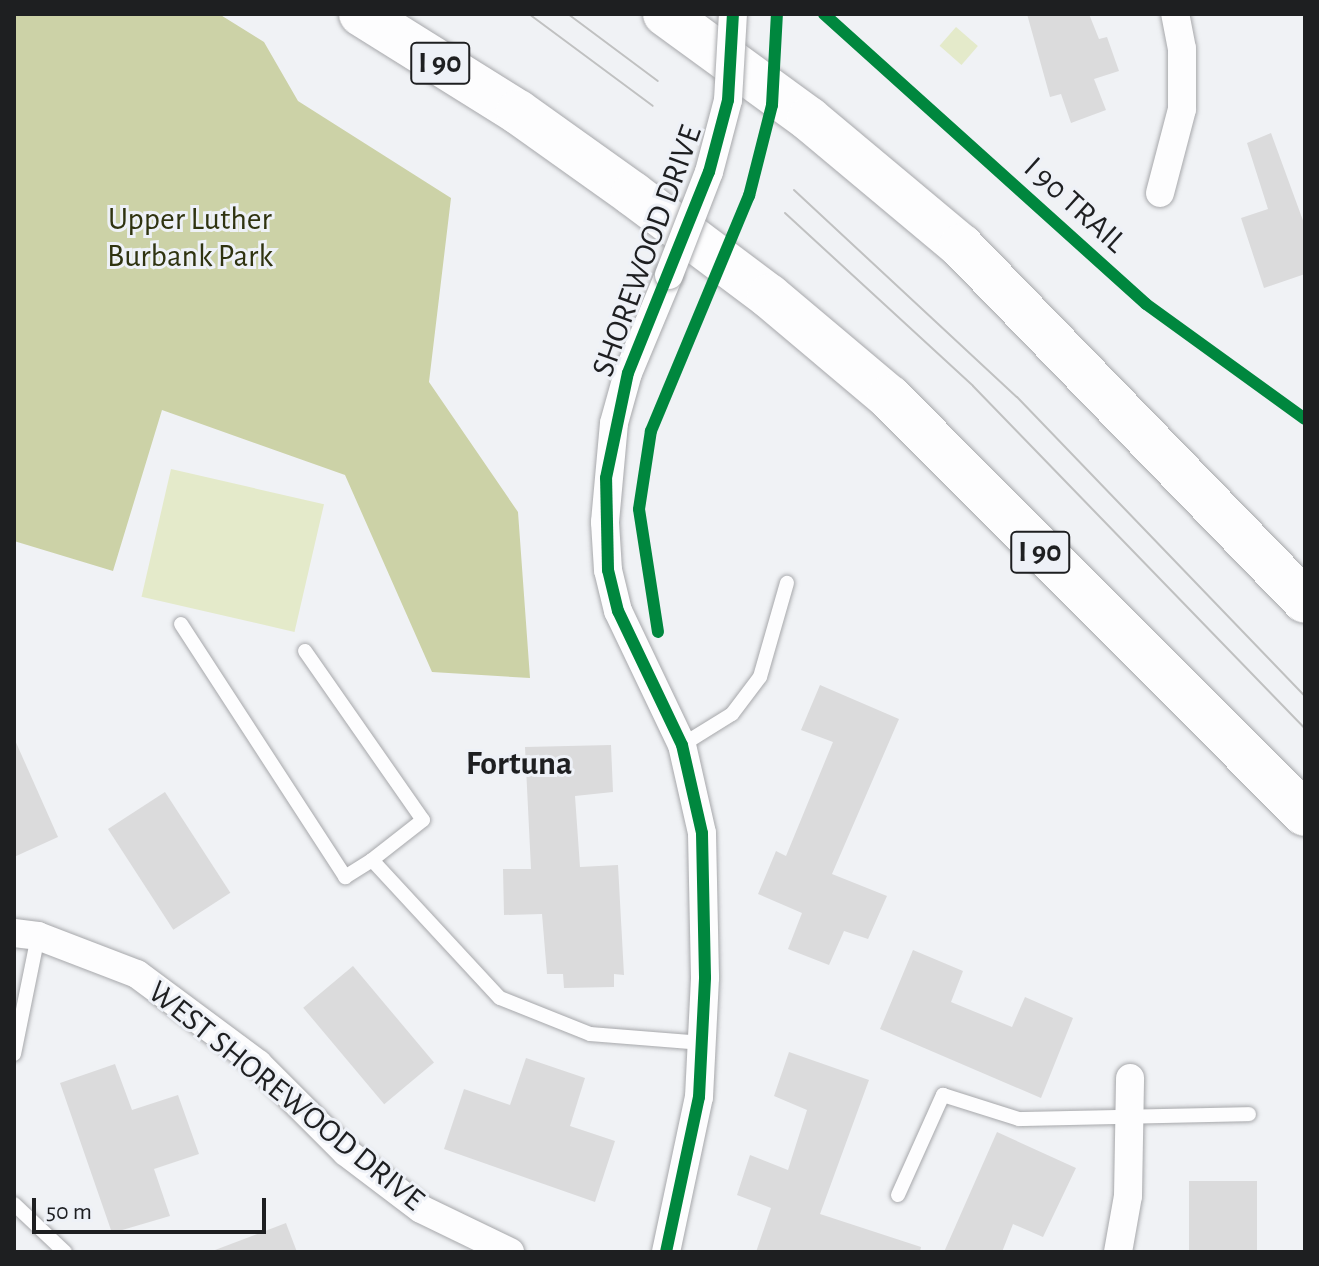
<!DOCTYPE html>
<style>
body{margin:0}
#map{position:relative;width:1319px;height:1266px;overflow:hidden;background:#f0f2f5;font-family:"Alegreya Sans",sans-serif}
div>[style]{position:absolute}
.green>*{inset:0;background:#e4eaca;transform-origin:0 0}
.forest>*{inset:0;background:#ccd2a7}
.building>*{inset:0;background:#dbdbdc;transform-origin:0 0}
.roads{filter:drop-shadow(0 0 2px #a7a8ab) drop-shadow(0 0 2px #a7a8ab)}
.lane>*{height:14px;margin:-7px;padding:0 7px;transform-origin:7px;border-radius:7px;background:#fdfdfe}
.street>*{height:28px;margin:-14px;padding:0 14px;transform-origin:14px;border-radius:14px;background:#fdfdfe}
.highway>*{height:44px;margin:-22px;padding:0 22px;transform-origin:22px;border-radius:22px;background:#fdfdfe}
.tram>*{height:2px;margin:-1px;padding:0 1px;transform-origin:1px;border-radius:1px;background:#c0c1c1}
.bridges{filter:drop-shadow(0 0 2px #a7a8ab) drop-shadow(0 0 2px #a7a8ab)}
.street-bridge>*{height:28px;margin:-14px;padding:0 14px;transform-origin:14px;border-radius:14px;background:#fdfdfe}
.cycleway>*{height:12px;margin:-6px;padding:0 6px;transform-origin:6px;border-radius:6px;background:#00873e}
span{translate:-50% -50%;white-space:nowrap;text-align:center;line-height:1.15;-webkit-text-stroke:6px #eef1f7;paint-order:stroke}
.shield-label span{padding:2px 6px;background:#eef1f7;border:2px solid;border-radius:6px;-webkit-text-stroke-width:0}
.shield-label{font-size:30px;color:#1e1f21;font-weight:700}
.street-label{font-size:32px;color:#1e1f21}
.park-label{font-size:32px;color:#2f3310}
.neighbourhood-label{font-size:34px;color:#1e1f21;font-weight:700}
.frame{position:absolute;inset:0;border:16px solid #1e1f21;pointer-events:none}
.scale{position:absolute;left:32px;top:1198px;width:234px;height:36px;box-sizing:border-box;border:4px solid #1e1f21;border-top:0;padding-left:10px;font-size:24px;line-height:28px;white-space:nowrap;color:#1e1f21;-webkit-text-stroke:6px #eef1f7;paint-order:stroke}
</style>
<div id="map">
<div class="green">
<i style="left:956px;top:27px;width:29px;height:25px;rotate:41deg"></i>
<i style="left:171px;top:469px;width:157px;height:131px;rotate:13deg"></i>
</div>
<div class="forest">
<i style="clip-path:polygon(14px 14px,219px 14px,264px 42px,298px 101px,451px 198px,429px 382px,518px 512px,530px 678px,432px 672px,345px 475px,162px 410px,113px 571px,14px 541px)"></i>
</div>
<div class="building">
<i style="clip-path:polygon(1027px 14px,1089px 14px,1099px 39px,1107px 37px,1119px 71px,1094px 79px,1106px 110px,1071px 123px,1061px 94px,1050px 97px)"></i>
<i style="clip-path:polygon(1271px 133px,1305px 226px,1305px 274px,1264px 288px,1241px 218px,1268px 209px,1247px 143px)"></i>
<i style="clip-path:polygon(820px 685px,899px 719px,832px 874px,887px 896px,868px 939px,844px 931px,829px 965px,788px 949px,802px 913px,758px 894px,776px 851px,786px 856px,833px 742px,801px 730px)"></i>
<i style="clip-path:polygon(14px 738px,58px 837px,14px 857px)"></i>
<i style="clip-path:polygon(611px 745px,613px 792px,575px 796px,580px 867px,618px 865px,624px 975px,614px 974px,614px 987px,564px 988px,563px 974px,547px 974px,542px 914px,504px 915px,503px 869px,531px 869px,525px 747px)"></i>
<i style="left:165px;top:792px;width:120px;height:68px;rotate:57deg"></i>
<i style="clip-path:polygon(913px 950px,963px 971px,951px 1002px,1012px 1027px,1025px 997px,1073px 1018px,1041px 1098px,880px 1029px)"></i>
<i style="left:353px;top:966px;width:126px;height:65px;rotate:50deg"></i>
<i style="clip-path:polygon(789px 1052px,869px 1080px,820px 1214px,921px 1247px,920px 1252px,756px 1252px,771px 1208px,737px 1195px,750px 1155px,788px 1170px,807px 1110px,774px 1096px)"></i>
<i style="clip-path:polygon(526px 1058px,585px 1078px,570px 1126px,615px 1141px,595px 1202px,444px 1149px,464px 1089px,510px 1105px)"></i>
<i style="clip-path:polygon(115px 1064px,132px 1110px,178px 1095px,199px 1154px,154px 1169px,170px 1216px,112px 1233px,60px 1083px)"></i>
<i style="clip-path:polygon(997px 1132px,1076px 1168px,1043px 1237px,1013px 1224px,1002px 1252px,944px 1252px)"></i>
<i style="left:1189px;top:1181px;width:68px;height:71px"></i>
<i style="clip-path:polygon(286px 1223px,297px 1252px,216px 1252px,215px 1250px)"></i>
</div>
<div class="roads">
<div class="lane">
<i style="left:181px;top:624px;width:302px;rotate:57deg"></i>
<i style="left:345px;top:877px;width:32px;rotate:-32deg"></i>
<i style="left:372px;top:860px;width:188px;rotate:47.2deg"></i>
<i style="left:500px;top:998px;width:97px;rotate:21.8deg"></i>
<i style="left:590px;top:1034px;width:113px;rotate:4.6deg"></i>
<i style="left:305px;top:651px;width:206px;rotate:55.1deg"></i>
<i style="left:423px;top:820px;width:65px;rotate:141.9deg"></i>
<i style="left:682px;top:745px;width:59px;rotate:-31.8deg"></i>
<i style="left:732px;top:714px;width:46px;rotate:-52.9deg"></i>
<i style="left:760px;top:677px;width:98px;rotate:-74deg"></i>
<i style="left:14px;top:1054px;width:120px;rotate:-78.5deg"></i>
<i style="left:898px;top:1195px;width:110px;rotate:-65.8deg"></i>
<i style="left:943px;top:1095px;width:80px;rotate:17.5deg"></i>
<i style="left:1019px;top:1119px;width:230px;rotate:-1.2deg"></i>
<i style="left:14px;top:1204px;width:70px;rotate:43.3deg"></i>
</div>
<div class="street">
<i style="left:1160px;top:193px;width:87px;rotate:-75.3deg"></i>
<i style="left:1182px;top:109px;width:60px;rotate:-90deg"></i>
<i style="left:1182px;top:49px;width:36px;rotate:-101deg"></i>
<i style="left:14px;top:933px;width:24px;rotate:7deg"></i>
<i style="left:38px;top:936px;width:106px;rotate:21deg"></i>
<i style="left:137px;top:974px;width:151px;rotate:36.6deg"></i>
<i style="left:258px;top:1064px;width:124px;rotate:45deg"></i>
<i style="left:346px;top:1152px;width:94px;rotate:37.2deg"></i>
<i style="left:421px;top:1209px;width:99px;rotate:25.8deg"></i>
<i style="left:666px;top:1252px;width:158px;rotate:-78deg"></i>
<i style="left:699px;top:1097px;width:120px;rotate:-87.1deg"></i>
<i style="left:705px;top:977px;width:144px;rotate:-91.2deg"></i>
<i style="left:702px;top:833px;width:90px;rotate:-102.8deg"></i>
<i style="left:682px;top:745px;width:148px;rotate:-115.5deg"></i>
<i style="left:618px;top:611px;width:42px;rotate:-103.7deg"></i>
<i style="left:608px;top:570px;width:48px;rotate:-93.6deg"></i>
<i style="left:605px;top:522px;width:99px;rotate:-84.8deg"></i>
<i style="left:614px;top:423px;width:52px;rotate:-74.4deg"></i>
<i style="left:628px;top:373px;width:106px;rotate:-67.3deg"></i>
<i style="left:1118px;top:1252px;width:57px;rotate:-79.9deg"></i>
<i style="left:1128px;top:1196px;width:118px;rotate:-89deg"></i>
</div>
<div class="highway">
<i style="left:361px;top:14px;width:185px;rotate:32deg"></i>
<i style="left:518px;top:112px;width:141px;rotate:35.5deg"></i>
<i style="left:633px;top:194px;width:170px;rotate:36.9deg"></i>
<i style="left:769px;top:296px;width:157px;rotate:40.1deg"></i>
<i style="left:889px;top:397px;width:589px;rotate:45.07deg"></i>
<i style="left:665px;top:14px;width:178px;rotate:36.1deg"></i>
<i style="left:809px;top:119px;width:198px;rotate:39.9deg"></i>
<i style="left:961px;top:246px;width:494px;rotate:45.9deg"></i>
</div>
</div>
<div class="tram">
<i style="left:529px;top:14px;width:154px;rotate:36.6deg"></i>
<i style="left:568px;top:14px;width:112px;rotate:36.7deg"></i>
<i style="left:794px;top:190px;width:304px;rotate:42.9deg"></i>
<i style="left:1017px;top:397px;width:415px;rotate:46.1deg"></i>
<i style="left:785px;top:213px;width:255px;rotate:42.6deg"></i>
<i style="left:973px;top:386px;width:477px;rotate:45.9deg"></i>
</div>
<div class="bridges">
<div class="street-bridge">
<i style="left:669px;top:275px;width:110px;rotate:-68.8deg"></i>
<i style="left:709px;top:172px;width:74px;rotate:-75.2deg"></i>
<i style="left:728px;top:100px;width:86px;rotate:-86.7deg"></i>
</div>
</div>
<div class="cycleway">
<i style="left:824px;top:14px;width:433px;rotate:42deg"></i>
<i style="left:1146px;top:304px;width:196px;rotate:35.9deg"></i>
<i style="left:658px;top:632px;width:124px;rotate:-98.8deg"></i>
<i style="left:639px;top:509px;width:79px;rotate:-81.3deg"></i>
<i style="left:651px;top:431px;width:255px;rotate:-67.4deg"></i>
<i style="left:749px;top:196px;width:94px;rotate:-75.8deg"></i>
<i style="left:772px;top:105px;width:91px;rotate:-86.9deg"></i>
<i style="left:666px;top:1252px;width:158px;rotate:-78deg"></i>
<i style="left:699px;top:1097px;width:120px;rotate:-87.1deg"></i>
<i style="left:705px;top:977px;width:144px;rotate:-91.2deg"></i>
<i style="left:702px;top:833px;width:90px;rotate:-102.8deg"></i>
<i style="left:682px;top:745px;width:148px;rotate:-115.5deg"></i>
<i style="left:618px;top:611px;width:42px;rotate:-103.7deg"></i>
<i style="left:608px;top:570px;width:92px;rotate:-91.2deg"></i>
<i style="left:606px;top:478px;width:107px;rotate:-78.2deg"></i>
<i style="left:628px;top:373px;width:217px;rotate:-68.1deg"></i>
<i style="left:709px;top:172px;width:74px;rotate:-75.2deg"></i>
<i style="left:728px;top:100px;width:86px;rotate:-86.7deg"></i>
</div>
<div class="shield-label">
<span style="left:440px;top:63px">I 90</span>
<span style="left:1040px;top:552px">I 90</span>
</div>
<div class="street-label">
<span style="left:1075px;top:205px;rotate:42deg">I 90 TRAIL</span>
<span style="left:647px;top:251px;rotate:-70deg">SHOREWOOD DRIVE</span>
<span style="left:286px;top:1096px;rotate:39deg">WEST SHOREWOOD DRIVE</span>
</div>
<div class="park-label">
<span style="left:190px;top:238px">Upper Luther<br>Burbank Park</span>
</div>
<div class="neighbourhood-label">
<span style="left:519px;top:765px">Fortuna</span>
</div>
<div class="frame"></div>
<div class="scale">50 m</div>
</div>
